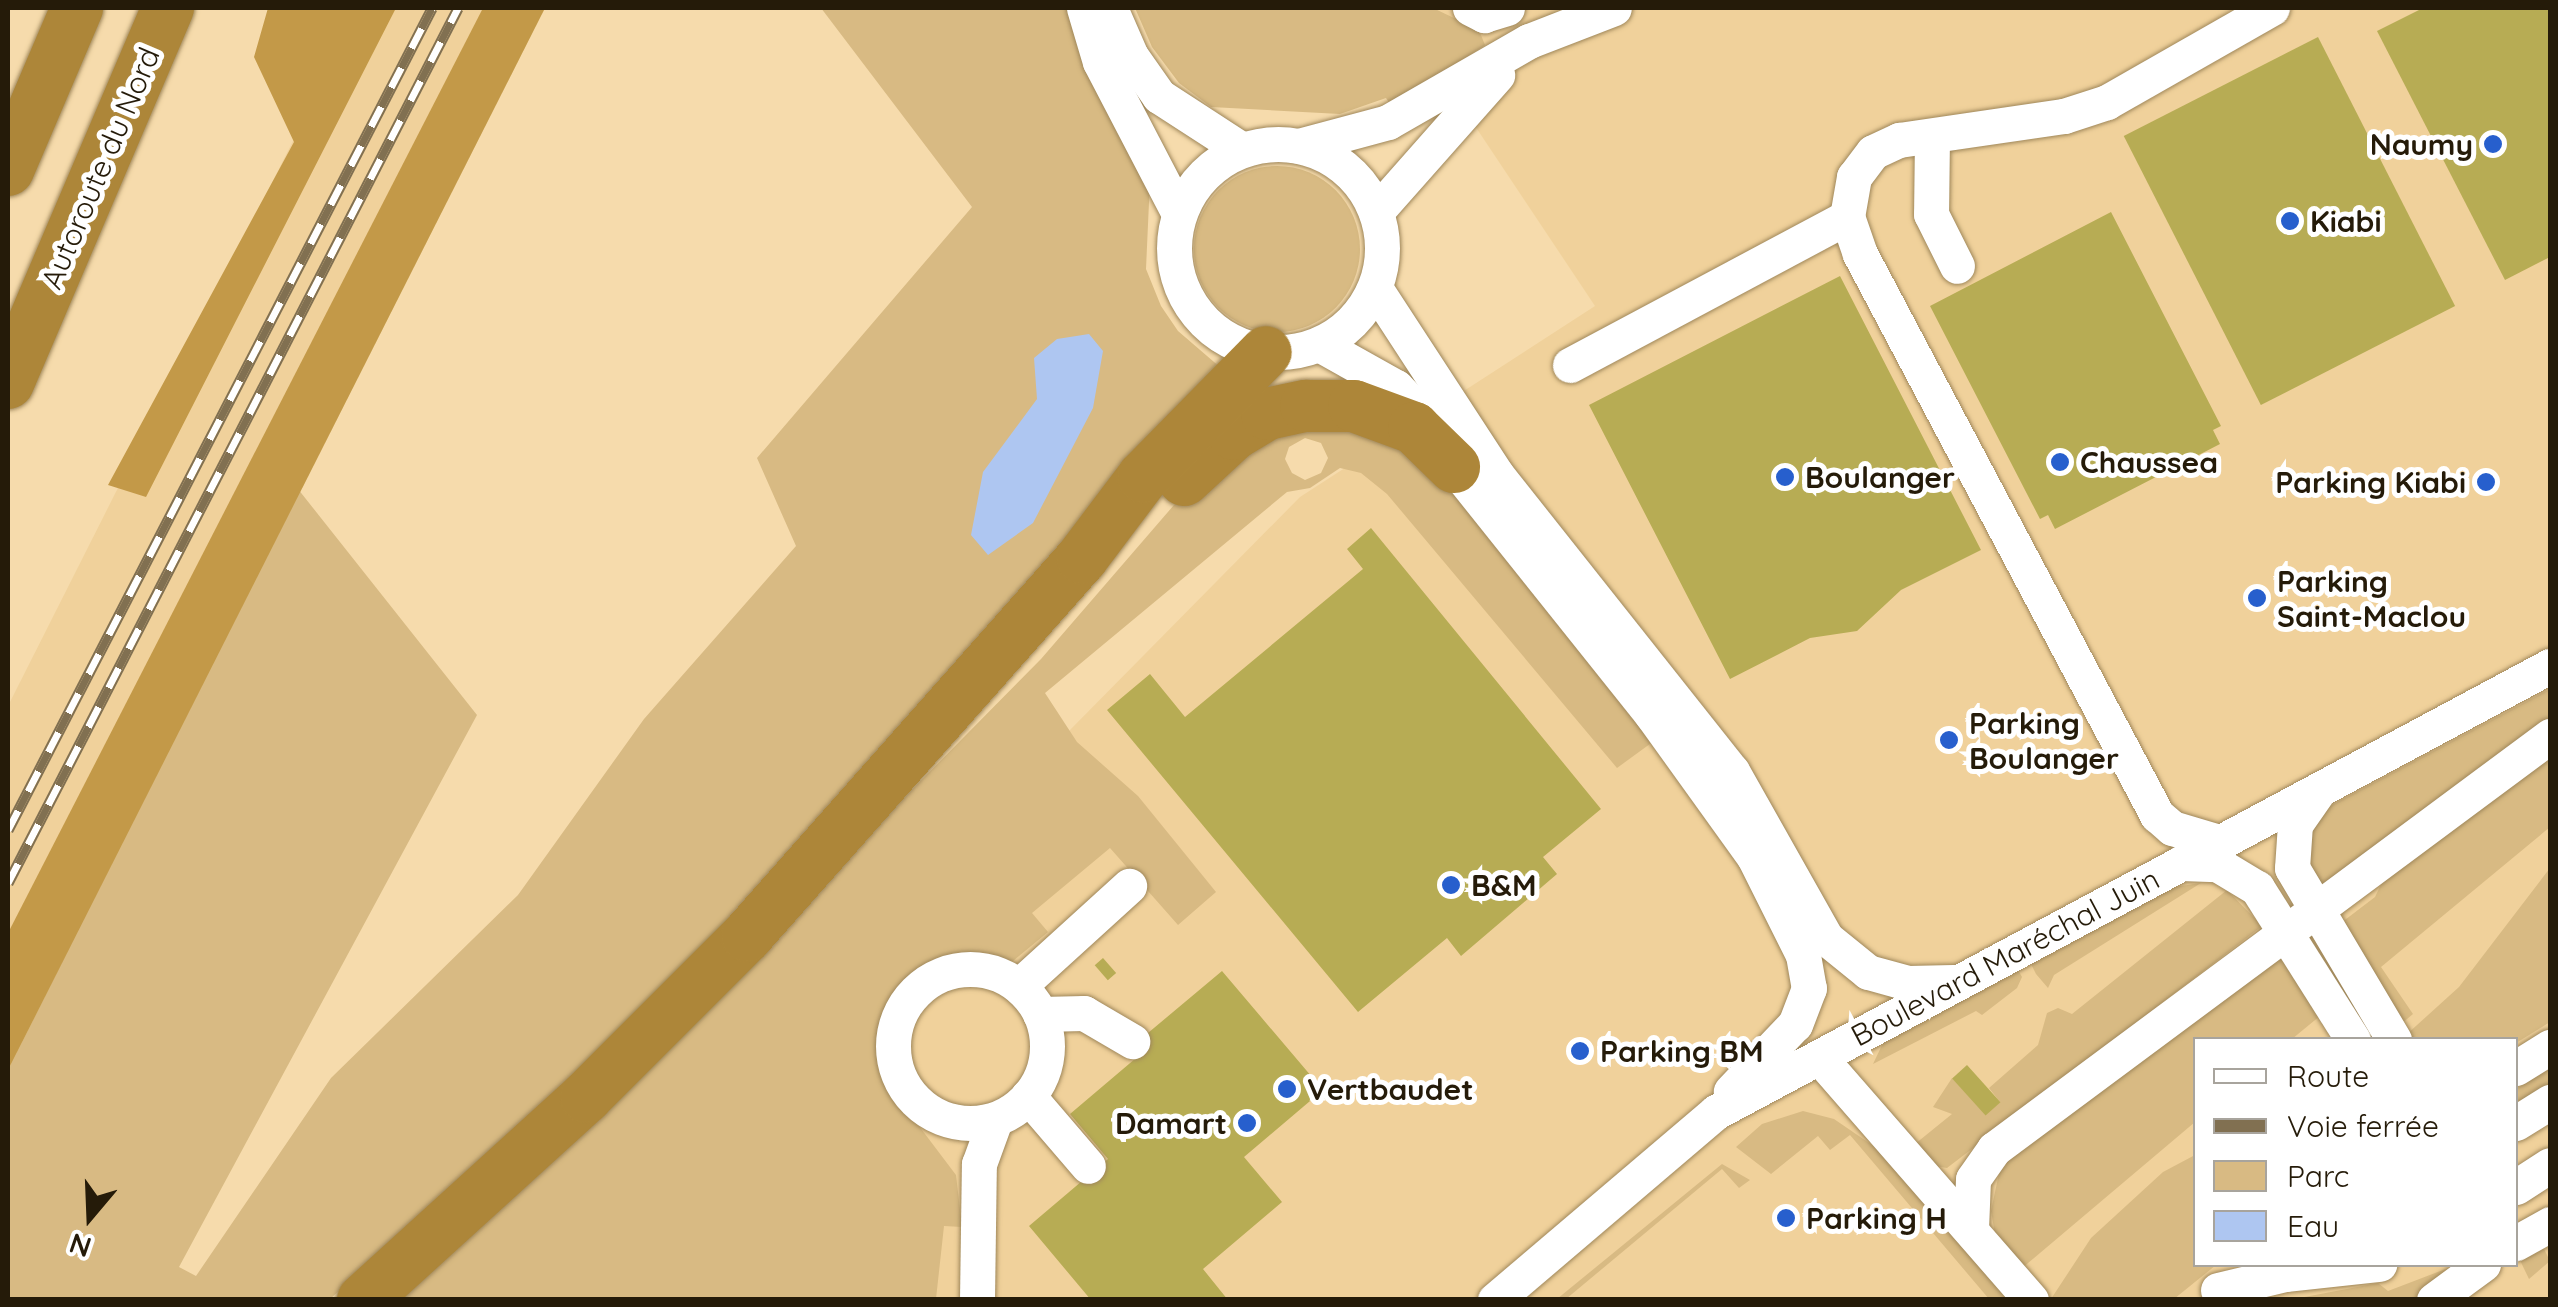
<!DOCTYPE html>
<meta charset="utf-8">
<style>
body{margin:0}
#map{position:relative;width:2558px;height:1307px;overflow:hidden;background:#f6dbac;font-family:Quicksand,sans-serif}
div>[style]{position:absolute}
.built>*{inset:0;background:#f0d19b}
.green>*{inset:0;background:#d8ba83}
.round{border-radius:50%}
.forest>*{inset:0;background:#c39948}
.water>*{inset:0;background:#aec6f1}
.building>*{inset:0;background:#b7ac54;transform-origin:0 0}
.roads{filter:drop-shadow(0 0 2px #9f875a) drop-shadow(0 0 2px #9f875a)}
.minor>*{height:35px;margin:-17.5px;padding:0 17.5px;transform-origin:17.5px;border-radius:17.5px;background:#fff}
.minor>.ring{margin:-17.5px;padding:0;box-sizing:content-box;background:none;border:35px solid #fff;border-radius:50%}
.highway>*{height:52px;margin:-26px;padding:0 26px;transform-origin:26px;border-radius:26px;background:#ad8639}
.rail>*{height:11px;margin-top:-5.5px;transform-origin:0;background:repeating-linear-gradient(90deg,#fff 0 22px,#817051 0 44px);box-sizing:border-box;border-block:2px solid #817051}
.dots>*{width:28px;height:28px;translate:-50% -50%;box-sizing:border-box;border:5px solid #fff;border-radius:50%}
span{translate:-50% -50%;white-space:nowrap;text-align:center;line-height:1.15;-webkit-text-stroke:10px #fff;paint-order:stroke}
.poi-label{font-size:30px;color:#251b09;font-weight:700}
.right{translate:-100% -50%;text-align:right}
.left{translate:0 -50%;text-align:left}
.street-label{font-size:30px;color:#251b09}
.frame{position:absolute;inset:0;border:10px solid #251b09;pointer-events:none}
.legend{position:absolute;left:2193px;top:1037px;width:325px;height:230px;box-sizing:border-box;background:#fff;border:2px solid #a8a49d;margin:0;padding:12px 18px;list-style:none;font-size:30px;color:#251b09}
.legend li{display:flex;align-items:center;gap:20px;height:50px}
.legend b{width:50px;border:2px solid #a8a49d}
.north{position:absolute;left:40px;top:1167px;width:100px;height:100px;-webkit-text-stroke:8px #fff;paint-order:stroke;rotate:199deg;font-size:28px;font-weight:700;line-height:40px;text-align:center;color:#251b09}
.north::after{content:'';display:block;margin:auto;width:35px;height:45px;background:#251b09;clip-path:polygon(50% 0,100% 100%,50% 72%,0 100%)}
</style>
<div id="map">
<div class="built">
<i style="clip-path:polygon(360px 8px,545px 8px,8px 1070px,8px 706px)"></i>
<i style="clip-path:polygon(evenodd,1403px 8px,2550px 8px,2550px 1299px,855px 1299px,841px 962px,1300px 497px,1595px 306px,1403px 18px,1403px 8px,2196px 1040px,2516px 1040px,2516px 1264px,2196px 1264px,2196px 1040px)"></i>
</div>
<div class="green">
<i style="clip-path:polygon(821px 8px,1069px 8px,1150px 180px,1146px 269px,1161px 306px,1178px 331px,1221px 368px,811px 837px,494px 1152px,330px 1299px,8px 1300px,8px 1070px,298px 489px,477px 715px,179px 1267px,196px 1276px,331px 1078px,518px 895px,644px 719px,796px 546px,757px 458px,972px 207px)"></i>
<i style="clip-path:polygon(1135px 8px,1433px 8px,1479px 30px,1485px 45px,1392px 107px,1386px 98px,1340px 114px,1211px 107px,1179px 83px,1152px 47px)"></i>
<i class="round" style="left:1194px;top:166px;width:166px;height:166px"></i>
<i style="clip-path:polygon(evenodd,1342px 418px,1431px 461px,1654px 741px,1617px 768px,1387px 494px,1361px 473px,1340px 468px,1310px 488px,1287px 492px,1045px 693px,1077px 742px,1138px 796px,1216px 892px,1178px 925px,1110px 848px,1032px 913px,1048px 932px,1013px 961px,954px 958px,925px 968px,887px 1009px,881px 1061px,891px 1089px,956px 1175px,962px 1227px,944px 1226px,936px 1299px,384px 1300px,736px 968px,1041px 659px,1218px 454px,1342px 418px,1305px 438px,1321px 443px,1328px 458px,1321px 473px,1305px 480px,1292px 473px,1285px 459px,1289px 447px,1305px 438px)"></i>
<i style="clip-path:polygon(2550px 689px,2550px 722px,2319px 894px,2299px 841px,2317px 813px)"></i>
<i style="clip-path:polygon(2550px 754px,2550px 827px,2381px 967px,2413px 1014px,2401px 1024px,2337px 926px,2375px 897px,2385px 876px)"></i>
<i style="clip-path:polygon(2550px 868px,2550px 1022px,2516px 1043px,2409px 1039px,2406px 1035px,2459px 987px)"></i>
<i style="clip-path:polygon(2201px 883px,2054px 975px,2048px 988px,2036px 974px,2031px 964px,2174px 887px)"></i>
<i style="clip-path:polygon(2227px 890px,2262px 926px,1947px 1168px,1935px 1166px,1915px 1144px,1952px 1114px,1933px 1107px,1952px 1078px,1986px 1114px,2000px 1102px,1989px 1088px,2038px 1045px,2047px 1013px,2058px 1008px,2072px 1014px)"></i>
<i style="clip-path:polygon(2283px 951px,2326px 1011px,2292px 1039px,2196px 1040px,2195px 1122px,2021px 1269px,1996px 1240px,1991px 1211px,2001px 1164px)"></i>
<i style="clip-path:polygon(2018px 970px,2022px 977px,2017px 988px,1982px 1015px,1976px 1011px,1873px 1064px,1883px 1043px)"></i>
<i style="clip-path:polygon(2550px 1067px,2550px 1083px,2516px 1106px,2516px 1089px)"></i>
<i style="clip-path:polygon(1803px 1111px,1834px 1119px,1888px 1156px,2010px 1299px,1989px 1299px,1850px 1135px,1830px 1150px,1818px 1136px,1771px 1174px,1736px 1147px,1762px 1124px)"></i>
<i style="clip-path:polygon(2195px 1155px,2196px 1264px,2216px 1265px,2174px 1299px,2051px 1299px,2091px 1238px,2163px 1172px)"></i>
<i style="clip-path:polygon(1722px 1164px,1750px 1180px,1739px 1188px,1722px 1169px,1566px 1299px,1557px 1299px)"></i>
<i style="clip-path:polygon(2539px 1239px,2550px 1261px,2529px 1279px,2516px 1252px)"></i>
<i style="clip-path:polygon(2456px 1265px,2417px 1299px,2289px 1300px,2378px 1283px,2388px 1291px)"></i>
</div>
<div class="forest">
<i style="clip-path:polygon(268px 8px,396px 8px,146px 497px,108px 485px,294px 142px,254px 57px)"></i>
<i style="clip-path:polygon(483px 8px,545px 8px,8px 1070px,8px 933px)"></i>
</div>
<div class="water">
<i style="clip-path:polygon(1089px 334px,1103px 351px,1093px 408px,1033px 523px,988px 555px,971px 535px,983px 472px,1037px 399px,1034px 358px,1057px 339px)"></i>
</div>
<div class="building">
<i style="clip-path:polygon(2423px 8px,2550px 8px,2550px 257px,2505px 280px,2377px 31px)"></i>
<i style="left:2318px;top:37px;width:302px;height:218px;rotate:63deg"></i>
<i style="clip-path:polygon(2111px 212px,2221px 426px,2213px 430px,2220px 444px,2055px 529px,2048px 515px,2040px 519px,1930px 306px)"></i>
<i style="clip-path:polygon(1840px 276px,1981px 550px,1901px 590px,1857px 631px,1810px 638px,1730px 679px,1589px 405px)"></i>
<i style="clip-path:polygon(1371px 528px,1601px 809px,1543px 857px,1557px 874px,1461px 956px,1447px 938px,1358px 1012px,1107px 710px,1150px 674px,1185px 717px,1363px 569px,1347px 549px)"></i>
<i style="left:1103px;top:958px;width:20px;height:11px;rotate:49deg"></i>
<i style="clip-path:polygon(1222px 971px,1323px 1090px,1244px 1157px,1282px 1202px,1203px 1269px,1228px 1300px,1091px 1300px,1029px 1226px,1108px 1159px,1070px 1114px,1149px 1047px,1142px 1038px)"></i>
<i style="left:1967px;top:1065px;width:50px;height:20px;rotate:48deg"></i>
</div>
<div class="roads">
<div class="minor">
<i style="left:1084px;top:8px;width:56px;rotate:73.5deg"></i>
<i style="left:1100px;top:62px;width:171px;rotate:62.5deg"></i>
<i style="left:1110px;top:8px;width:52px;rotate:66.4deg"></i>
<i style="left:1131px;top:56px;width:49px;rotate:55deg"></i>
<i style="left:1159px;top:96px;width:99px;rotate:33deg"></i>
<i style="left:1470px;top:8px;width:16px;rotate:27deg"></i>
<i style="left:1484px;top:15px;width:24px;rotate:-17deg"></i>
<i style="left:1932px;top:136px;width:78px;rotate:90.7deg"></i>
<i style="left:1931px;top:214px;width:58px;rotate:63.4deg"></i>
<i class="ring" style="left:1174px;top:144px;width:173px;height:173px"></i>
<i style="left:1299px;top:146px;width:92px;rotate:-15.1deg"></i>
<i style="left:1388px;top:122px;width:163px;rotate:-29.9deg"></i>
<i style="left:1529px;top:41px;width:91px;rotate:-21.2deg"></i>
<i style="left:1376px;top:212px;width:183px;rotate:-48.5deg"></i>
<i style="left:1375px;top:288px;width:223px;rotate:56.9deg"></i>
<i style="left:1497px;top:475px;width:378px;rotate:51.6deg"></i>
<i style="left:1732px;top:771px;width:192px;rotate:60.6deg"></i>
<i style="left:1826px;top:938px;width:54px;rotate:39deg"></i>
<i style="left:1868px;top:972px;width:41px;rotate:15.4deg"></i>
<i style="left:1908px;top:983px;width:45px;rotate:-1.3deg"></i>
<i style="left:1319px;top:344px;width:88px;rotate:29.2deg"></i>
<i style="left:1396px;top:387px;width:52px;rotate:46.5deg"></i>
<i style="left:1432px;top:425px;width:47px;rotate:62.4deg"></i>
<i style="left:1454px;top:467px;width:317px;rotate:51.4deg"></i>
<i style="left:1652px;top:715px;width:175px;rotate:54.3deg"></i>
<i style="left:1754px;top:857px;width:110px;rotate:63.4deg"></i>
<i style="left:1803px;top:955px;width:34px;rotate:80deg"></i>
<i style="left:1809px;top:988px;width:39px;rotate:111deg"></i>
<i style="left:1795px;top:1024px;width:93px;rotate:133.7deg"></i>
<i style="left:1570px;top:365px;width:314px;rotate:-28.1deg"></i>
<i style="left:2317px;top:793px;width:38px;rotate:125deg"></i>
<i style="left:2295px;top:824px;width:44px;rotate:93.9deg"></i>
<i style="left:2292px;top:868px;width:200px;rotate:59.3deg"></i>
<i style="left:2219px;top:842px;width:49px;rotate:-163.4deg"></i>
<i style="left:2172px;top:828px;width:20px;rotate:-139deg"></i>
<i style="left:2157px;top:815px;width:635px;rotate:-117.9deg"></i>
<i style="left:1860px;top:254px;width:39px;rotate:-109deg"></i>
<i style="left:1847px;top:217px;width:41px;rotate:-80.1deg"></i>
<i style="left:1854px;top:177px;width:31px;rotate:-53deg"></i>
<i style="left:1873px;top:152px;width:29px;rotate:-25deg"></i>
<i style="left:1899px;top:140px;width:167px;rotate:-8.3deg"></i>
<i style="left:2064px;top:116px;width:45px;rotate:-18deg"></i>
<i style="left:2107px;top:102px;width:190px;rotate:-29.7deg"></i>
<i style="left:2181px;top:863px;width:36px;rotate:2deg"></i>
<i style="left:2217px;top:864px;width:47px;rotate:31deg"></i>
<i style="left:2257px;top:888px;width:180px;rotate:57.7deg"></i>
<i class="ring" style="left:893px;top:969px;width:119px;height:119px"></i>
<i style="left:1019px;top:986px;width:149px;rotate:-42.3deg"></i>
<i style="left:1040px;top:1014px;width:44px;rotate:-1.3deg"></i>
<i style="left:1084px;top:1013px;width:56px;rotate:30.3deg"></i>
<i style="left:1820px;top:1058px;width:321px;rotate:48.9deg"></i>
<i style="left:2516px;top:1068px;width:40px;rotate:-32deg"></i>
<i style="left:1028px;top:1096px;width:92px;rotate:49.4deg"></i>
<i style="left:2516px;top:1123px;width:40px;rotate:-32deg"></i>
<i style="left:2516px;top:1187px;width:40px;rotate:-32.9deg"></i>
<i style="left:1971px;top:1229px;width:50px;rotate:-87.7deg"></i>
<i style="left:1973px;top:1179px;width:37px;rotate:-55deg"></i>
<i style="left:1994px;top:1149px;width:693px;rotate:-36.61deg"></i>
<i style="left:2516px;top:1243px;width:39px;rotate:-29deg"></i>
<i style="left:2218px;top:1290px;width:69px;rotate:-13.4deg"></i>
<i style="left:2285px;top:1274px;width:95px;rotate:-6.1deg"></i>
<i style="left:977px;top:1300px;width:136px;rotate:-89.2deg"></i>
<i style="left:979px;top:1164px;width:47px;rotate:-70deg"></i>
<i style="left:1495px;top:1300px;width:290px;rotate:-40.4deg"></i>
<i style="left:1716px;top:1112px;width:946px;rotate:-28.14deg"></i>
<i style="left:2434px;top:1300px;width:61px;rotate:-36.3deg"></i>
</div>
<div class="highway">
<i style="left:8px;top:170px;width:176px;rotate:-66.9deg"></i>
<i style="left:8px;top:383px;width:408px;rotate:-66.9deg"></i>
<i style="left:1184px;top:480px;width:68px;rotate:-42.6deg"></i>
<i style="left:1234px;top:434px;width:39px;rotate:-31deg"></i>
<i style="left:1267px;top:414px;width:40px;rotate:-12deg"></i>
<i style="left:1306px;top:406px;width:48px"></i>
<i style="left:1354px;top:406px;width:64px;rotate:20.1deg"></i>
<i style="left:1414px;top:428px;width:56px;rotate:44.3deg"></i>
<i style="left:363px;top:1300px;width:302px;rotate:-42.3deg"></i>
<i style="left:586px;top:1097px;width:228px;rotate:-45deg"></i>
<i style="left:747px;top:936px;width:505px;rotate:-48.45deg"></i>
<i style="left:1082px;top:558px;width:101px;rotate:-53deg"></i>
<i style="left:1143px;top:477px;width:175px;rotate:-45.5deg"></i>
</div>
</div>
<div class="rail">
<i style="left:8px;top:830px;width:925px;rotate:-62.71deg"></i>
<i style="left:8px;top:883px;width:984px;rotate:-62.78deg"></i>
</div>
<div class="dots">
<i style="left:2493px;top:144px;background:#275fcd"></i>
<i style="left:2290px;top:221px;background:#275fcd"></i>
<i style="left:2060px;top:462px;background:#275fcd"></i>
<i style="left:1785px;top:477px;background:#275fcd"></i>
<i style="left:2486px;top:482px;background:#275fcd"></i>
<i style="left:2257px;top:598px;background:#275fcd"></i>
<i style="left:1949px;top:740px;background:#275fcd"></i>
<i style="left:1451px;top:885px;background:#275fcd"></i>
<i style="left:1580px;top:1051px;background:#275fcd"></i>
<i style="left:1287px;top:1089px;background:#275fcd"></i>
<i style="left:1247px;top:1123px;background:#275fcd"></i>
<i style="left:1786px;top:1218px;background:#275fcd"></i>
</div>
<div class="poi-label">
<span class="right" style="left:2473px;top:144px">Naumy</span>
<span class="left" style="left:2310px;top:221px">Kiabi</span>
<span class="left" style="left:2080px;top:462px">Chaussea</span>
<span class="left" style="left:1805px;top:477px">Boulanger</span>
<span class="right" style="left:2466px;top:482px">Parking Kiabi</span>
<span class="left" style="left:2277px;top:598px">Parking<br>Saint-Maclou</span>
<span class="left" style="left:1969px;top:740px">Parking<br>Boulanger</span>
<span class="left" style="left:1471px;top:885px">B&amp;M</span>
<span class="left" style="left:1600px;top:1051px">Parking BM</span>
<span class="left" style="left:1307px;top:1089px">Vertbaudet</span>
<span class="right" style="left:1227px;top:1123px">Damart</span>
<span class="left" style="left:1806px;top:1218px">Parking H</span>
</div>
<div class="street-label">
<span style="left:100px;top:168px;rotate:-67deg">Autoroute du Nord</span>
<span style="left:2005px;top:957px;rotate:-28deg">Boulevard Maréchal Juin</span>
</div>
<div class="frame"></div>
<ul class="legend">
<li><b style="height:12px;background:#fff"></b>Route</li>
<li><b style="height:12px;background:#817051"></b>Voie ferrée</li>
<li><b style="height:28px;background:#d8ba83"></b>Parc</li>
<li><b style="height:28px;background:#aec6f1"></b>Eau</li>
</ul>
<div class="north">N</div>
</div>
